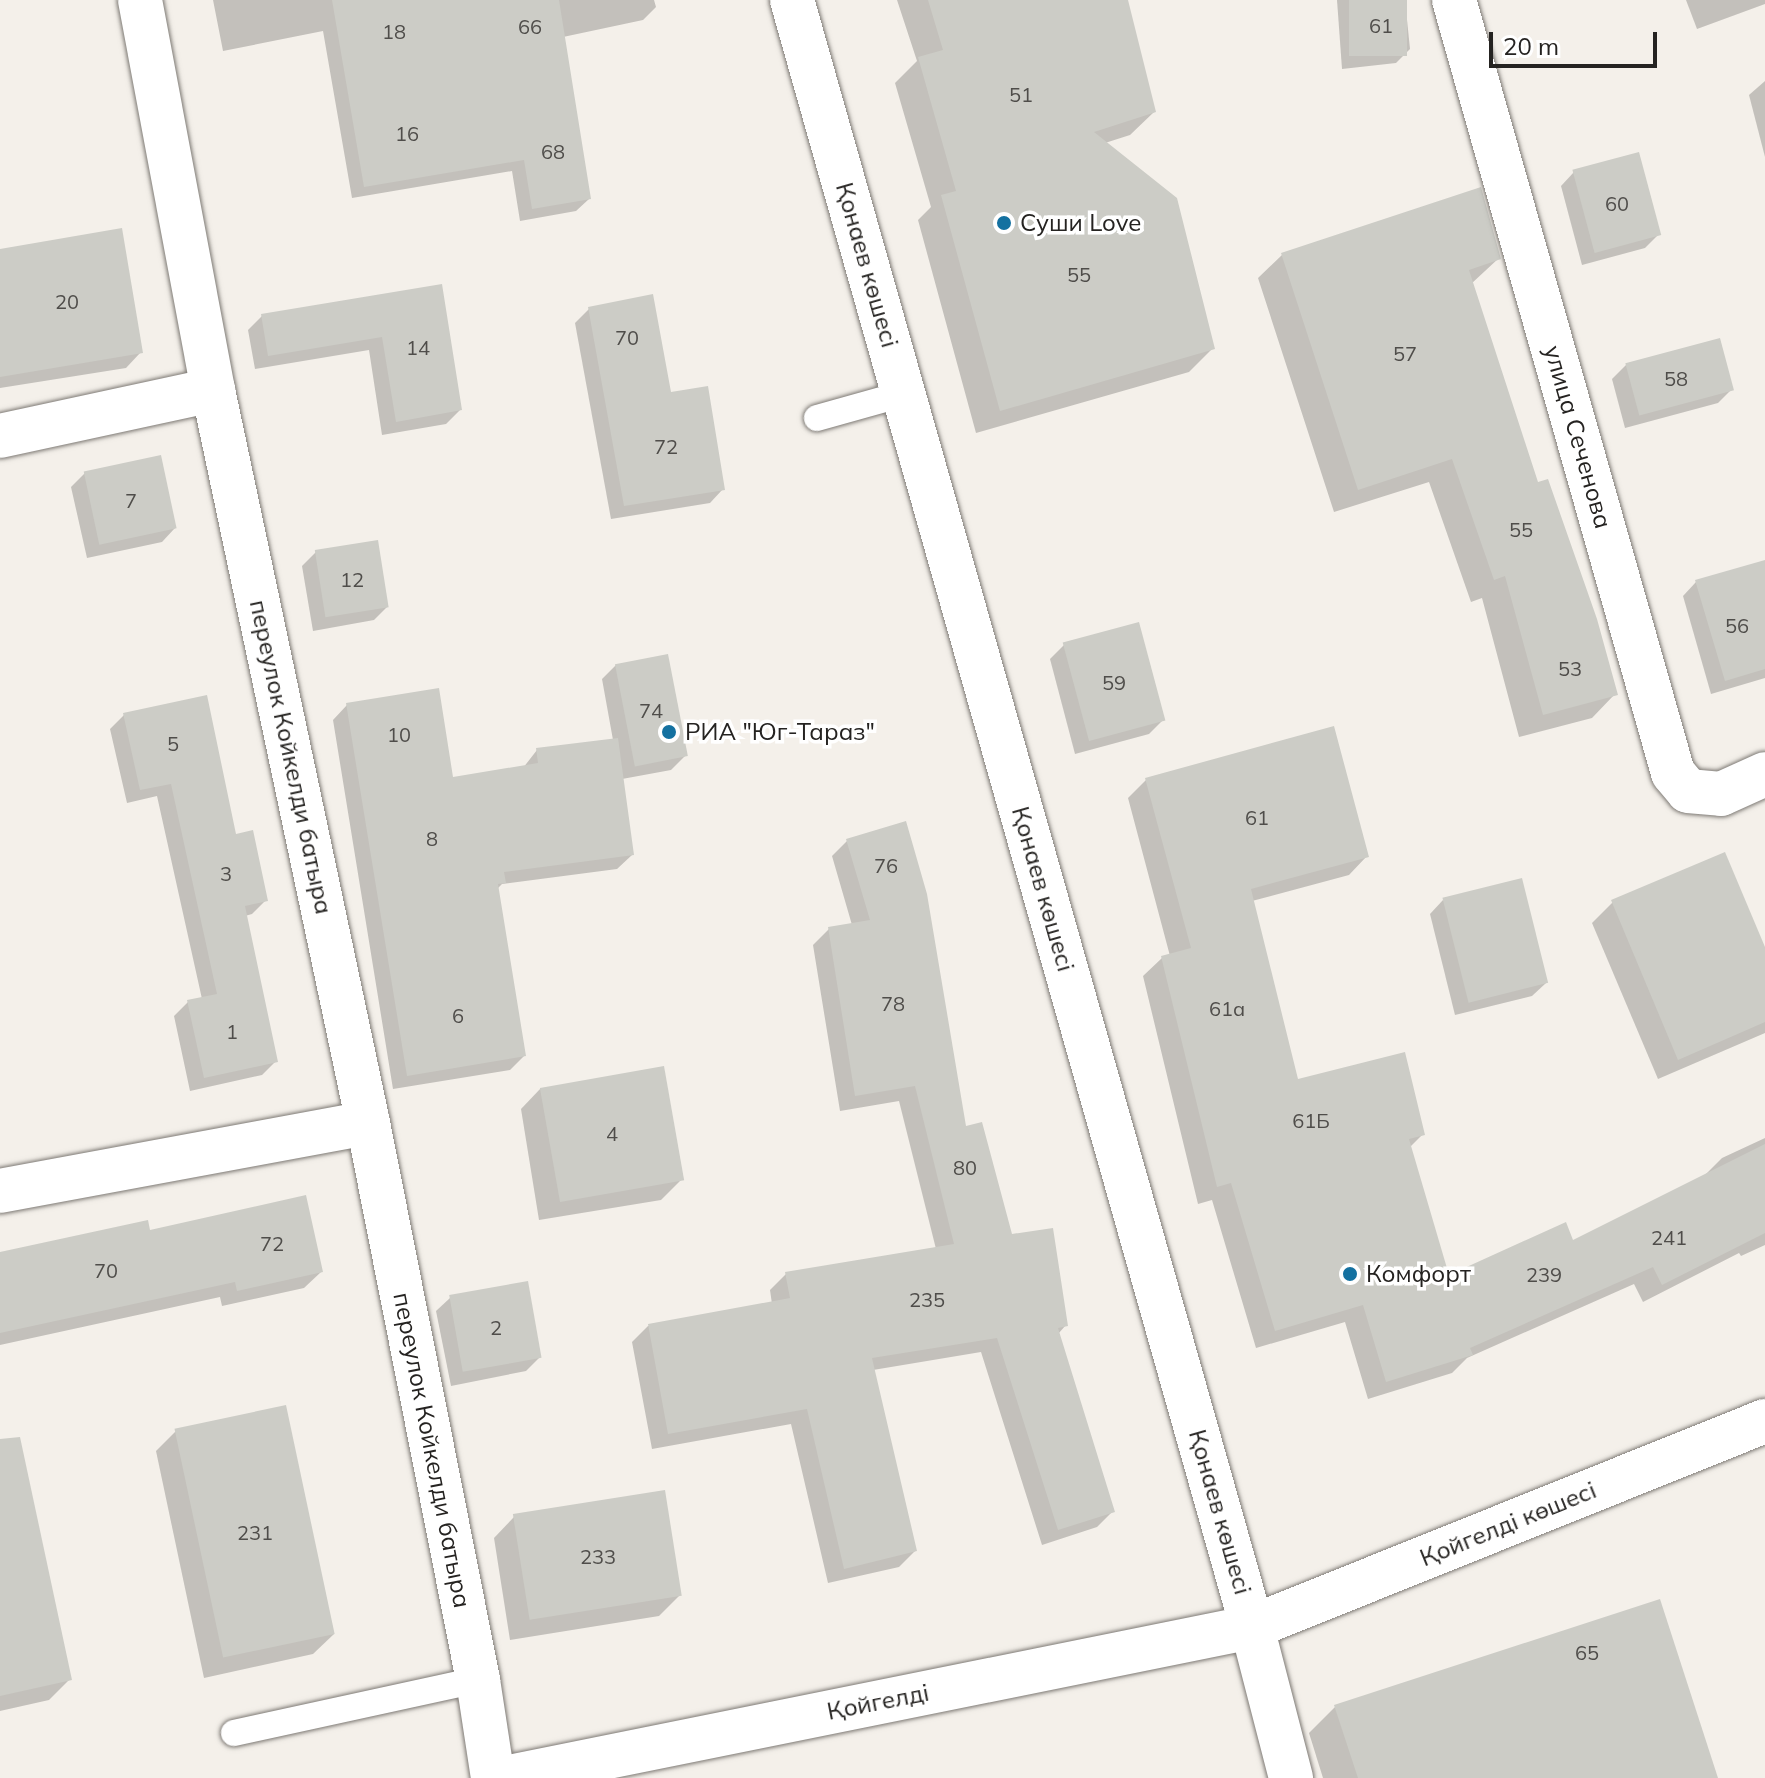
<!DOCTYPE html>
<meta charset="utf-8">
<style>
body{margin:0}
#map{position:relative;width:1765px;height:1778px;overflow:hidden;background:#f4f0ea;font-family:Mulish,sans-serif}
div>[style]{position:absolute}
.shadow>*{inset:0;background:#0003}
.building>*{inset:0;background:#ccccc6;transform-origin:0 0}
.roads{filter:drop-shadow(0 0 2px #7e7a75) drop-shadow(0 0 2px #7e7a75)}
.lane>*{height:26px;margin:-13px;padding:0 13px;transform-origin:13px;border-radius:13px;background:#fff}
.street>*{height:44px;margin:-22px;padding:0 22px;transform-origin:22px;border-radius:22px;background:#fff}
.secondary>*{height:44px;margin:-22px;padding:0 22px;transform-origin:22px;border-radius:22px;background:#fff}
.dots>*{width:22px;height:22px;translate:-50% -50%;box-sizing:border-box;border:4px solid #fff;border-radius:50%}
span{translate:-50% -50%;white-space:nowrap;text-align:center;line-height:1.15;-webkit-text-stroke:7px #fff;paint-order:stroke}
.number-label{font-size:20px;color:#4f4d4a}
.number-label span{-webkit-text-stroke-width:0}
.poi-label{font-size:24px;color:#252321}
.left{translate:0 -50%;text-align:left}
.street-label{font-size:24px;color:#252321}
.scale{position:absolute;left:1489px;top:32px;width:168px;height:36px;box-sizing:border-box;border:4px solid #252321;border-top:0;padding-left:10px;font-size:24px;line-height:28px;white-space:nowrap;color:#252321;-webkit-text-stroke:6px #fff;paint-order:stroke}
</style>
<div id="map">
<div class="shadow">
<i style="clip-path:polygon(213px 0,654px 0,656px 7px,643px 20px,563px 37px,589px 199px,576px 211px,520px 221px,512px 171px,352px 198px,323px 31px,223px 51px)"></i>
<i style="clip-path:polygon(897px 0,1012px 0,1154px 112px,1130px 135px,1105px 143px,1212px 349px,1189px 372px,976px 433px,918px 220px,931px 207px,895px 83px,917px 61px)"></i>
<i style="clip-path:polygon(1337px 0,1405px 0,1410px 49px,1396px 63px,1342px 69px)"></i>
<i style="clip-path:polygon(1686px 0,1765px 0,1765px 4px,1697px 29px)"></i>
<i style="clip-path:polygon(1765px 81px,1765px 157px,1749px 95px)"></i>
<i style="clip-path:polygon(1574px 172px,1659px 234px,1645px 248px,1582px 265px,1561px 186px)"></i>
<i style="clip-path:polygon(0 251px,141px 352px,126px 368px,0 388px)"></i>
<i style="clip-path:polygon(1282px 255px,1499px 258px,1471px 284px,1537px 485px,1615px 694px,1592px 718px,1519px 737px,1482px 598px,1471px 602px,1429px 482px,1334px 512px,1258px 278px)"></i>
<i style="clip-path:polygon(440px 287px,460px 410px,446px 424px,382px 435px,369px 350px,255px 369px,248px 330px,262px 316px)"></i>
<i style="clip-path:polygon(589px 309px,723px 489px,710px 503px,611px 519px,575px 323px)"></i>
<i style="clip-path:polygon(1626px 365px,1732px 389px,1718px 403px,1625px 428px,1612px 379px)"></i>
<i style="clip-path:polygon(85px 473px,175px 528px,162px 542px,87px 558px,71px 487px)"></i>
<i style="clip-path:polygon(316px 552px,387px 607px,374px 620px,313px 631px,302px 566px)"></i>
<i style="clip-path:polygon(1765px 562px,1765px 678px,1711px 694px,1683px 596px,1696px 582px)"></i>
<i style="clip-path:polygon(1064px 645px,1163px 720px,1149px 734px,1075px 754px,1050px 659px)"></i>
<i style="clip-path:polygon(616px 665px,685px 756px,671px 770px,622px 779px,632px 855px,617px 869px,502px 884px,496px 890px,524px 1056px,510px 1070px,393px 1089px,333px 720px,347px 705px,452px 779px,523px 768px,537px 750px,613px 740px,602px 679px)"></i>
<i style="clip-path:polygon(124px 715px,235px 836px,266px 900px,252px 914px,245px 916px,276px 1061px,262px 1075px,190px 1091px,174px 1016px,188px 1002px,202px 999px,157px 796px,127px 803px,110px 729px)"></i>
<i style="clip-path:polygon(1146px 780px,1367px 856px,1349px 875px,1252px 901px,1297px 1081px,1423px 1134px,1409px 1148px,1447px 1277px,1572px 1242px,1703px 1177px,1722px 1158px,1765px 1138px,1765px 1245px,1741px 1256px,1739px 1253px,1643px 1302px,1634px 1284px,1467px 1358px,1452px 1373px,1368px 1399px,1345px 1322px,1256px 1348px,1212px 1200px,1198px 1204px,1143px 976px,1162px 958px,1170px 956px,1128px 798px)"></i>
<i style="clip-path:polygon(848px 840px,1010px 1237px,1066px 1325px,1058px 1334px,1113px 1511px,1097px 1527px,1042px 1545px,981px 1352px,873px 1370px,915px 1551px,899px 1567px,828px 1583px,791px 1424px,652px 1449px,632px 1342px,648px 1326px,772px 1304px,770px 1290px,786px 1274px,936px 1249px,899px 1101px,840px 1111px,813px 945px,829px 929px,852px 925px,832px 856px)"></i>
<i style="clip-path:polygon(1443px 900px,1546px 983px,1532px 996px,1455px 1015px,1430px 914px)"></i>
<i style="clip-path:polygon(1613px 902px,1765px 952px,1765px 1033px,1658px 1079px,1592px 923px)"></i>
<i style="clip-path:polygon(541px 1088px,682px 1179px,661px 1200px,539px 1220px,521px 1109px)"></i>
<i style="clip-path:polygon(148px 1232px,321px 1272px,304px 1288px,222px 1306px,220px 1297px,0 1345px,0 1278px)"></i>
<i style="clip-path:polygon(450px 1298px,540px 1357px,526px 1371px,451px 1386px,436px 1311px)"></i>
<i style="clip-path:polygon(176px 1431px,334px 1634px,313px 1654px,204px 1678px,156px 1451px)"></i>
<i style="clip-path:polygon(0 1508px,70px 1679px,49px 1700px,0 1711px)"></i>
<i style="clip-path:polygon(514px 1517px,680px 1595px,659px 1616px,510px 1640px,494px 1538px)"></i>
<i style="clip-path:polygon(1335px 1707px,1716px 1778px,1323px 1778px,1309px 1733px)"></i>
</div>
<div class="building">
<i style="clip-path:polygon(332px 0,559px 0,591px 199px,532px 209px,524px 160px,364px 187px)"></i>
<i style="clip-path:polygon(928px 0,1128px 0,1156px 112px,1094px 132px,1177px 198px,1215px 349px,1000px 411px,941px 195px,956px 191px,918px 57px,943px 50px)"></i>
<i style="left:1349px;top:0;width:58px;height:56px"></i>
<i style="left:1639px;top:152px;width:86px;height:69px;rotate:75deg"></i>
<i style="clip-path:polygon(1481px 187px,1501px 259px,1469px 270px,1538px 482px,1548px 479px,1597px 619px,1618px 695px,1543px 715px,1505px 576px,1494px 580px,1452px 459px,1358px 490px,1281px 253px)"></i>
<i style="clip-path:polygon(122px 228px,143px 353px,0 377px,0 249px)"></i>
<i style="clip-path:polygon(442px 284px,462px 410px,396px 422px,382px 337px,268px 356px,261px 314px)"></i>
<i style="clip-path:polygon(653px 294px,671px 392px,708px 386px,725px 490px,624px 506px,588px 307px)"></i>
<i style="left:1720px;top:338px;width:54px;height:98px;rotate:75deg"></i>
<i style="left:161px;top:455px;width:75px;height:79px;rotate:78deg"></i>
<i style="left:378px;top:540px;width:68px;height:64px;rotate:81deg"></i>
<i style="clip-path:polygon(1765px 560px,1765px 669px,1725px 681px,1695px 580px)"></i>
<i style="left:1139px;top:622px;width:102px;height:79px;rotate:75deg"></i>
<i style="left:668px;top:654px;width:104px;height:54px;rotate:79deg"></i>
<i style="clip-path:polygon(439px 688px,453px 777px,538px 763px,536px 748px,618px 738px,634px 855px,504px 872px,506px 883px,498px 884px,526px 1056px,407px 1076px,346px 703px)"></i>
<i style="clip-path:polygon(207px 695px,236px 834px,253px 830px,268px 901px,245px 906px,278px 1062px,204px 1078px,187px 1000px,217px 994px,171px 784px,140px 790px,123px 713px)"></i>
<i style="clip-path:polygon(1334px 726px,1369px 857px,1251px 889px,1298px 1079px,1405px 1052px,1425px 1135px,1409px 1139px,1449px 1275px,1566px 1222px,1573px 1240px,1765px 1144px,1765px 1233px,1662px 1285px,1653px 1267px,1470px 1348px,1473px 1355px,1386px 1382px,1363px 1305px,1275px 1331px,1231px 1183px,1217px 1187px,1161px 956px,1191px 948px,1145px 778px)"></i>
<i style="clip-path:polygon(906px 821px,927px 894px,966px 1126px,982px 1122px,1012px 1234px,1053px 1228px,1068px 1326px,1058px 1328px,1115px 1512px,1058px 1530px,997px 1338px,872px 1358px,917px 1551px,844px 1569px,807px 1409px,668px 1434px,648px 1324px,790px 1298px,785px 1272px,954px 1244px,915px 1086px,855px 1096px,828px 927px,870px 920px,846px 839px)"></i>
<i style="clip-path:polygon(1725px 852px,1765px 947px,1765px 1022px,1678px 1060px,1611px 900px)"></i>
<i style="left:1522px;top:878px;width:108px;height:82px;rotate:76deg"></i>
<i style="left:664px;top:1066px;width:116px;height:126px;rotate:80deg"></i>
<i style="clip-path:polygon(306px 1195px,323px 1272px,237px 1291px,235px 1282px,0 1333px,0 1252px,148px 1220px,150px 1230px)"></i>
<i style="left:528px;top:1281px;width:78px;height:80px;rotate:80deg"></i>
<i style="left:286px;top:1405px;width:234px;height:114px;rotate:78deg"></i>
<i style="clip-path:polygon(20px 1437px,72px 1680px,0 1696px,0 1439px)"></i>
<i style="left:665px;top:1490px;width:107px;height:154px;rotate:81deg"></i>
<i style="clip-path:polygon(1660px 1599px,1718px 1778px,1358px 1778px,1334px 1705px)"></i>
</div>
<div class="roads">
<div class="lane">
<i style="left:817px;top:418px;width:89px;rotate:-15.6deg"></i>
<i style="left:234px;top:1733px;width:250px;rotate:-12.3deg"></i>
</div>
<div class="street">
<i style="left:140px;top:0;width:397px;rotate:79.4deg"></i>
<i style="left:213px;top:390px;width:749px;rotate:78.06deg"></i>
<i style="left:368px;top:1123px;width:568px;rotate:78.83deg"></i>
<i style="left:478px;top:1680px;width:99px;rotate:81.3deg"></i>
<i style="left:1454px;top:0;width:803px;rotate:74.18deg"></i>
<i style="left:1673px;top:773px;width:23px;rotate:50deg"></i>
<i style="left:1688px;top:791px;width:33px;rotate:5deg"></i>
<i style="left:1721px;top:794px;width:48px;rotate:-24.4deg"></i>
<i style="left:0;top:436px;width:218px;rotate:-12.2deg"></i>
<i style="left:0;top:1191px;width:374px;rotate:-10.5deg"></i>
<i style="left:1252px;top:1627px;width:553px;rotate:-21.88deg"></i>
</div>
<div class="secondary">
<i style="left:792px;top:0;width:1691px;rotate:74.21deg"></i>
<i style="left:1252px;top:1627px;width:156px;rotate:75.5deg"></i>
<i style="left:504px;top:1778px;width:763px;rotate:-11.41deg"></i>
</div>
</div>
<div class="dots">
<i style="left:1004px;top:223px;background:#1471a0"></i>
<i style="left:669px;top:732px;background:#1471a0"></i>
<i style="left:1350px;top:1274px;background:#1471a0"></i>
</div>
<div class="number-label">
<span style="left:1381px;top:25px">61</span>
<span style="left:530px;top:26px">66</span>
<span style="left:394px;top:31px">18</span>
<span style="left:1021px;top:94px">51</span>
<span style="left:407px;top:133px">16</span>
<span style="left:553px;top:151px">68</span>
<span style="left:1617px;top:203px">60</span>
<span style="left:1079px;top:274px">55</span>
<span style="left:67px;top:301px">20</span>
<span style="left:627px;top:337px">70</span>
<span style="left:418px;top:347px">14</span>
<span style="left:1405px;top:353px">57</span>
<span style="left:1676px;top:378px">58</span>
<span style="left:666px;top:446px">72</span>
<span style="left:131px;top:500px">7</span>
<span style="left:1521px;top:529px">55</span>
<span style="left:352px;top:579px">12</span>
<span style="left:1737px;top:625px">56</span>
<span style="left:1570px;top:668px">53</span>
<span style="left:1114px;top:682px">59</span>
<span style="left:651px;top:710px">74</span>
<span style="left:399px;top:734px">10</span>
<span style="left:173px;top:743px">5</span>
<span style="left:1257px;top:817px">61</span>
<span style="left:432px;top:838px">8</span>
<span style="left:886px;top:865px">76</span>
<span style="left:226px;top:873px">3</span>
<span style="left:893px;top:1003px">78</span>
<span style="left:1227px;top:1008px">61а</span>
<span style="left:458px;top:1015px">6</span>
<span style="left:232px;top:1031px">1</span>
<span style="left:1311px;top:1120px">61Б</span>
<span style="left:612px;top:1133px">4</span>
<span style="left:965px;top:1167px">80</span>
<span style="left:1669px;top:1237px">241</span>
<span style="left:272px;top:1243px">72</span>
<span style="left:106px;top:1270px">70</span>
<span style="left:1544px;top:1274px">239</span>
<span style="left:927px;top:1299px">235</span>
<span style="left:496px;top:1327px">2</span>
<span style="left:255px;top:1532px">231</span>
<span style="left:598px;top:1556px">233</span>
<span style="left:1587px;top:1652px">65</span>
</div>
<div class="poi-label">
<span class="left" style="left:1020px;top:223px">Суши Love</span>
<span class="left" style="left:685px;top:732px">РИА "Юг-Тараз"</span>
<span class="left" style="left:1366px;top:1274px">Комфорт</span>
</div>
<div class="street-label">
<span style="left:867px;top:265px;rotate:74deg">Қонаев көшесі</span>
<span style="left:1578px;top:437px;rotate:74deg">улица Сеченова</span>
<span style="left:291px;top:757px;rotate:78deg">переулок Койкелди батыра</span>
<span style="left:1043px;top:889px;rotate:74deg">Қонаев көшесі</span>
<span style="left:432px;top:1450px;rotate:79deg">переулок Койкелди батыра</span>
<span style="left:1220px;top:1512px;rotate:74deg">Қонаев көшесі</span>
<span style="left:1508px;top:1524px;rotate:-22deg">Қойгелді көшесі</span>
<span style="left:878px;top:1702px;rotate:-11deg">Қойгелді</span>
</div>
<div class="scale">20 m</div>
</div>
